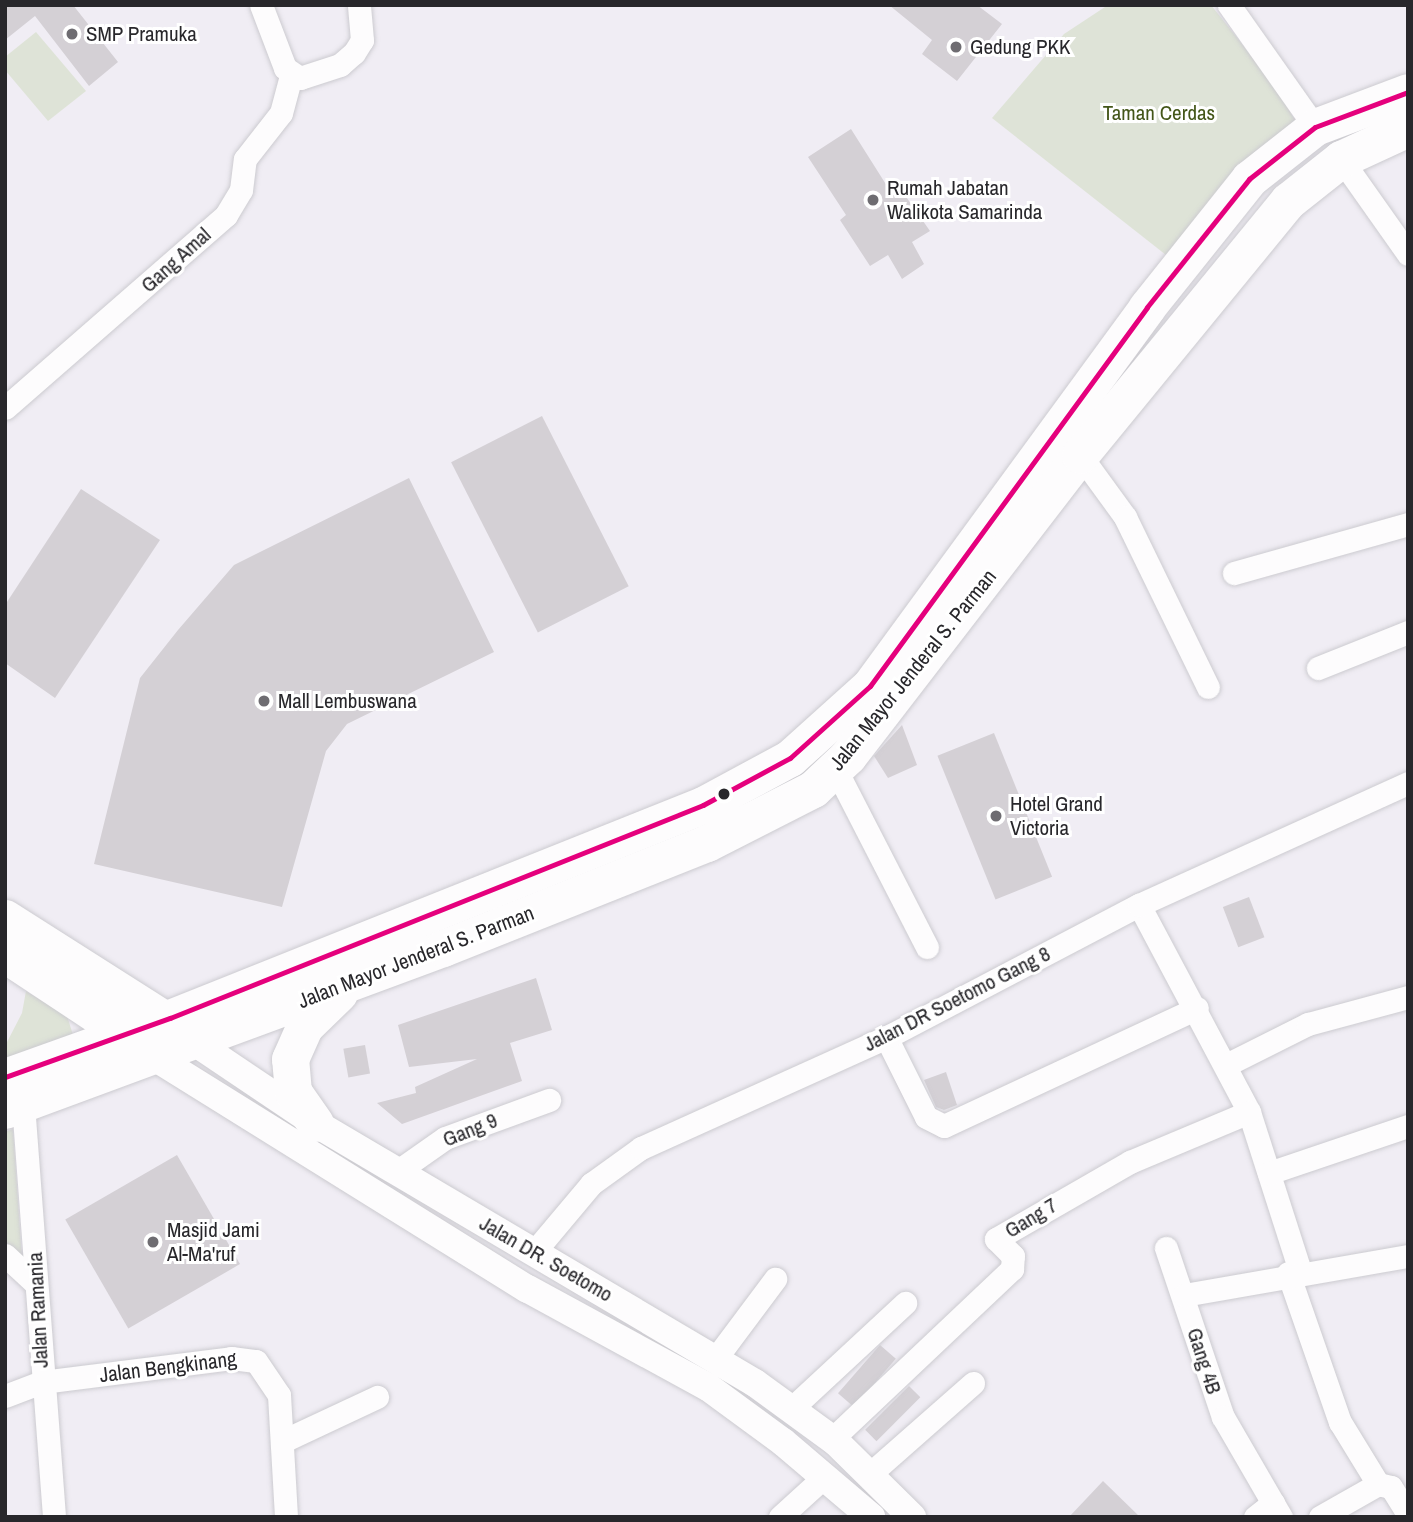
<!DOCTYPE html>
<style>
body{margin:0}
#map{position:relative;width:1413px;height:1522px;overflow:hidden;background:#f0edf4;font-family:"Archivo Narrow",sans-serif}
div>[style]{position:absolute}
.green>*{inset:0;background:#dee3d7}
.building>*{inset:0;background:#d4d0d5;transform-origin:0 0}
.roads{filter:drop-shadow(0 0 2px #cccbd0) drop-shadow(0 0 2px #cccbd0)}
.minor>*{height:23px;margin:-11.5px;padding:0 11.5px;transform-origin:11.5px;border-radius:11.5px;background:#fdfcfd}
.tertiary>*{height:28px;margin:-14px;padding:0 14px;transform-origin:14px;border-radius:14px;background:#fdfcfd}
.primary>*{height:37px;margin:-18.5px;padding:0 18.5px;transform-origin:18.5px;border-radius:18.5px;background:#fdfcfd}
.bus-1>*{height:5px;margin:-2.5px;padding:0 2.5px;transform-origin:2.5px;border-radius:2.5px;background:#e5007d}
.dots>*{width:19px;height:19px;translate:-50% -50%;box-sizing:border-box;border:4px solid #fff;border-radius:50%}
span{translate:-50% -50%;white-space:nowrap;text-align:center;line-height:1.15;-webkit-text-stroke:6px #fff;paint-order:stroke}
.poi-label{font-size:21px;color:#28272b}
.left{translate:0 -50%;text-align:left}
.park-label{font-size:21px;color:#435618}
.street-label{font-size:21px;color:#28272b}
.frame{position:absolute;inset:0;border:7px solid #28272b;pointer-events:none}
</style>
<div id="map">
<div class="green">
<i style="clip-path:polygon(1108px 5px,1211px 5px,1269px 78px,1303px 133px,1180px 266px,992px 118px,1064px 34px)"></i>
<i style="clip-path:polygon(36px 32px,86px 91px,48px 121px,5px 70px,5px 57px)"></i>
<i style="clip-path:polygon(26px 991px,67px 1016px,74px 1038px,5px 1062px,5px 1046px,22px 1013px)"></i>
<i style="clip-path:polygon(13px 1129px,22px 1260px,5px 1241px,5px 1132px)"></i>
</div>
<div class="building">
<i style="clip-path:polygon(5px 5px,73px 5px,118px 62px,89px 86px,35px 16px,5px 40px)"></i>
<i style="clip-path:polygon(889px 5px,977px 5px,1002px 24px,957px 81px,922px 54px,932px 40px)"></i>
<i style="clip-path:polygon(851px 129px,887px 186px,895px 181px,930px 231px,912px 242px,924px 264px,902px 279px,888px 255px,870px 266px,840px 220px,846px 215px,808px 157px)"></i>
<i style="left:542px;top:416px;width:191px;height:102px;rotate:63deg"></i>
<i style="clip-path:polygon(409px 478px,494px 652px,347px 724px,326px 751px,282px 907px,94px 864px,140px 678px,178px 630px,234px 565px)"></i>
<i style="clip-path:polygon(81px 489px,160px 540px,55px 698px,5px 663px,5px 605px)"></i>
<i style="clip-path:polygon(902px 725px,917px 765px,888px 778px,874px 756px)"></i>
<i style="left:994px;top:733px;width:155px;height:61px;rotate:68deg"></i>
<i style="left:1249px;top:897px;width:43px;height:28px;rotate:69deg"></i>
<i style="clip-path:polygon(536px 978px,552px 1030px,510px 1043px,522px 1081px,402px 1124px,377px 1103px,416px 1093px,415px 1087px,477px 1059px,409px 1067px,398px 1025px)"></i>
<i style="left:365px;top:1045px;width:29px;height:22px;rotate:80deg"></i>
<i style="clip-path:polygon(946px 1072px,957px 1105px,944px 1110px,936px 1107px,924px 1080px)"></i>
<i style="left:177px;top:1155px;width:126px;height:129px;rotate:60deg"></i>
<i style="left:880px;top:1345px;width:21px;height:64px;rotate:41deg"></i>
<i style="left:909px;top:1386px;width:16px;height:62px;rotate:45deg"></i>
<i style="clip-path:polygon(1103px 1481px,1140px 1517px,1069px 1517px)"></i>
</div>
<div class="roads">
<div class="minor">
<i style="left:261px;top:5px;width:67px;rotate:69.1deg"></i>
<i style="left:285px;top:68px;width:18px;rotate:34deg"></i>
<i style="left:300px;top:78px;width:42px;rotate:-18deg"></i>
<i style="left:340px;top:65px;width:18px;rotate:-41deg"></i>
<i style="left:354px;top:53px;width:15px;rotate:-58deg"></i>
<i style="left:362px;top:40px;width:35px;rotate:-95deg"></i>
<i style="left:1229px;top:5px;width:149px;rotate:54.8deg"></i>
<i style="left:1341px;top:159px;width:116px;rotate:54.8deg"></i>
<i style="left:5px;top:408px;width:293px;rotate:-41.1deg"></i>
<i style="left:226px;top:215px;width:29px;rotate:-59deg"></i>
<i style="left:241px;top:190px;width:31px;rotate:-83deg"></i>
<i style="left:245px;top:159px;width:58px;rotate:-52deg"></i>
<i style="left:281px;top:113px;width:39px;rotate:-75deg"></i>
<i style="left:1080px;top:455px;width:77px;rotate:54deg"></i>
<i style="left:1125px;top:517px;width:189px;rotate:64deg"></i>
<i style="left:1234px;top:573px;width:181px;rotate:-15.7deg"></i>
<i style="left:1318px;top:668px;width:97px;rotate:-21.8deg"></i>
<i style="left:836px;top:770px;width:199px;rotate:62.8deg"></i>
<i style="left:1139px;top:905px;width:234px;rotate:62deg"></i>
<i style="left:1249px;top:1112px;width:167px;rotate:72.2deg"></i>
<i style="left:886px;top:1037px;width:89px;rotate:63.4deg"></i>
<i style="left:926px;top:1117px;width:20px;rotate:27deg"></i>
<i style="left:944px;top:1126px;width:279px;rotate:-25deg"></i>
<i style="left:1226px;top:1065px;width:92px;rotate:-26.6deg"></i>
<i style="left:1308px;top:1024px;width:104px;rotate:-15.1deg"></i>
<i style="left:23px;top:1104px;width:414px;rotate:85.7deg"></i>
<i style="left:398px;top:1171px;width:57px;rotate:-35.1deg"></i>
<i style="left:445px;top:1138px;width:111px;rotate:-20.1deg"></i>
<i style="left:1269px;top:1173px;width:147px;rotate:-18.7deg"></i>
<i style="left:1166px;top:1248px;width:178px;rotate:71.4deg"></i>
<i style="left:1223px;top:1417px;width:116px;rotate:59.9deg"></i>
<i style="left:534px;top:1252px;width:89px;rotate:-50deg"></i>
<i style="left:591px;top:1184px;width:62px;rotate:-35.8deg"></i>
<i style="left:641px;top:1148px;width:274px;rotate:-24.3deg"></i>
<i style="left:891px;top:1035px;width:280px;rotate:-27.7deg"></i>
<i style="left:1139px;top:905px;width:295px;rotate:-24.4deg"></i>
<i style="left:5px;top:1255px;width:42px;rotate:43.1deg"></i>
<i style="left:1288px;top:1273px;width:158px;rotate:70.8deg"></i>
<i style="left:1340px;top:1422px;width:73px;rotate:58.5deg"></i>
<i style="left:1184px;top:1295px;width:227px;rotate:-9.9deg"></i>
<i style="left:716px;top:1358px;width:99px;rotate:-53.2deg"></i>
<i style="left:5px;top:1396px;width:40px;rotate:-21deg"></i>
<i style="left:42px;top:1382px;width:191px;rotate:-7.2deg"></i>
<i style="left:231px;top:1358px;width:25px;rotate:7deg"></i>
<i style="left:256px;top:1361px;width:41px;rotate:55.9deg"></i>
<i style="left:279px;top:1395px;width:122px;rotate:86.7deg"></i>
<i style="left:791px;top:1409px;width:156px;rotate:-42.9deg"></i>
<i style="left:832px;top:1439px;width:248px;rotate:-43.4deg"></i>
<i style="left:1012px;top:1269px;width:13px;rotate:-86deg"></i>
<i style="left:1013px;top:1256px;width:24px;rotate:-135deg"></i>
<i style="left:996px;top:1239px;width:155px;rotate:-29.9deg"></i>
<i style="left:1130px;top:1162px;width:129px;rotate:-22.8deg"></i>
<i style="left:283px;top:1441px;width:104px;rotate:-25.1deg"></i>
<i style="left:871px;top:1473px;width:136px;rotate:-41.4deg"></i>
<i style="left:1378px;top:1484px;width:13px;rotate:13deg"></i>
<i style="left:1391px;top:1487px;width:32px;rotate:58deg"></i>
<i style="left:780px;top:1517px;width:59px;rotate:-42.3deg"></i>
<i style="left:1255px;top:1517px;width:23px;rotate:-38deg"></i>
<i style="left:1320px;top:1517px;width:67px;rotate:-29.6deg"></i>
</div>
<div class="tertiary">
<i style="left:193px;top:1041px;width:147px;rotate:33.9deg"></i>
<i style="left:315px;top:1123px;width:511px;rotate:30.58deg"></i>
<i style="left:755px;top:1383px;width:100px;rotate:36.1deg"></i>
<i style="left:836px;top:1442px;width:107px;rotate:44.6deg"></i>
<i style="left:153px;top:1056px;width:441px;rotate:31.9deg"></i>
<i style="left:528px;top:1289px;width:205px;rotate:28.6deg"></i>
<i style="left:708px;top:1387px;width:93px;rotate:36.3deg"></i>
<i style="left:783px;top:1442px;width:116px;rotate:40.4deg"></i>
</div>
<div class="primary">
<i style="left:5px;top:918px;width:206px;rotate:32.5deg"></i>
<i style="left:5px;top:954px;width:163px;rotate:33.5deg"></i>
<i style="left:5px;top:1077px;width:175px;rotate:-19.7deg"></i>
<i style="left:170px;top:1018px;width:574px;rotate:-21.78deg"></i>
<i style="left:703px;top:805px;width:99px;rotate:-28.4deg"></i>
<i style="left:790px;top:758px;width:108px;rotate:-42deg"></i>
<i style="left:870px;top:686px;width:469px;rotate:-53.8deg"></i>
<i style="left:1147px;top:307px;width:164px;rotate:-51.4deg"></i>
<i style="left:1249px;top:179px;width:84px;rotate:-38.2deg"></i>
<i style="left:1315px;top:127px;width:99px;rotate:-20.6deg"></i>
<i style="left:5px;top:1110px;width:467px;rotate:-20.3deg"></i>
<i style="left:443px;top:948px;width:284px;rotate:-21.7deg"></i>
<i style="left:707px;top:843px;width:119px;rotate:-27deg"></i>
<i style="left:813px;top:789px;width:48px;rotate:-43.3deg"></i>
<i style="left:848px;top:756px;width:380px;rotate:-52.4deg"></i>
<i style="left:1080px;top:455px;width:328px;rotate:-50.7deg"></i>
<i style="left:1288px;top:201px;width:68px;rotate:-38.4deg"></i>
<i style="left:1341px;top:159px;width:74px;rotate:-24.8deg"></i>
<i style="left:315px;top:1123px;width:38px;rotate:-125deg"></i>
<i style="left:293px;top:1092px;width:33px;rotate:-95deg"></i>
<i style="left:290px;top:1059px;width:36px;rotate:-66deg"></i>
<i style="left:305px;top:1026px;width:47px;rotate:-44.1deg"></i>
</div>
</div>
<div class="bus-1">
<i style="left:5px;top:1077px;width:175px;rotate:-19.7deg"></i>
<i style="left:170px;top:1018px;width:574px;rotate:-21.78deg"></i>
<i style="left:703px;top:805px;width:99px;rotate:-28.4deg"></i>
<i style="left:790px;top:758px;width:108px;rotate:-42deg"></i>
<i style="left:870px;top:686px;width:469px;rotate:-53.8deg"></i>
<i style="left:1147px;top:307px;width:164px;rotate:-51.4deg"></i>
<i style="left:1249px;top:179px;width:84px;rotate:-38.2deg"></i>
<i style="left:1315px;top:127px;width:99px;rotate:-20.6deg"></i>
</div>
<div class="dots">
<i style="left:72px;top:34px;background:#6e6c71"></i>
<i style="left:956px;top:47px;background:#6e6c71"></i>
<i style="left:873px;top:200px;background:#6e6c71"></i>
<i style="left:264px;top:701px;background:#6e6c71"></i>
<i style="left:724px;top:794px;background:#28272b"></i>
<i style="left:996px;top:816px;background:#6e6c71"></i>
<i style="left:153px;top:1242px;background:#6e6c71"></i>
</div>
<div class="poi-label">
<span class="left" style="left:86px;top:34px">SMP Pramuka</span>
<span class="left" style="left:970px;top:47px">Gedung PKK</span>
<span class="left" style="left:887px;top:200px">Rumah Jabatan<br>Walikota Samarinda</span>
<span class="left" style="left:278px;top:701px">Mall Lembuswana</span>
<span class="left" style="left:1010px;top:816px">Hotel Grand<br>Victoria</span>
<span class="left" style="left:167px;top:1242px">Masjid Jami<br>Al-Ma'ruf</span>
</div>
<div class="park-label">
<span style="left:1159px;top:113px">Taman Cerdas</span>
</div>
<div class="street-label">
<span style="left:176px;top:260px;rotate:-42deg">Gang Amal</span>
<span style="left:913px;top:670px;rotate:-51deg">Jalan Mayor Jenderal S. Parman</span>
<span style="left:416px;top:957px;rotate:-21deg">Jalan Mayor Jenderal S. Parman</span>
<span style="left:957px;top:999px;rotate:-27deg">Jalan DR Soetomo Gang 8</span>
<span style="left:470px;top:1130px;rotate:-22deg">Gang 9</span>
<span style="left:1031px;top:1218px;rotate:-31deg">Gang 7</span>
<span style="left:546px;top:1259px;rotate:30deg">Jalan DR. Soetomo</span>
<span style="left:38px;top:1310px;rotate:-93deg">Jalan Ramania</span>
<span style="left:1204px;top:1361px;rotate:72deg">Gang 4B</span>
<span style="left:168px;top:1367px;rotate:-7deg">Jalan Bengkinang</span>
</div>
<div class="frame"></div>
</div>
